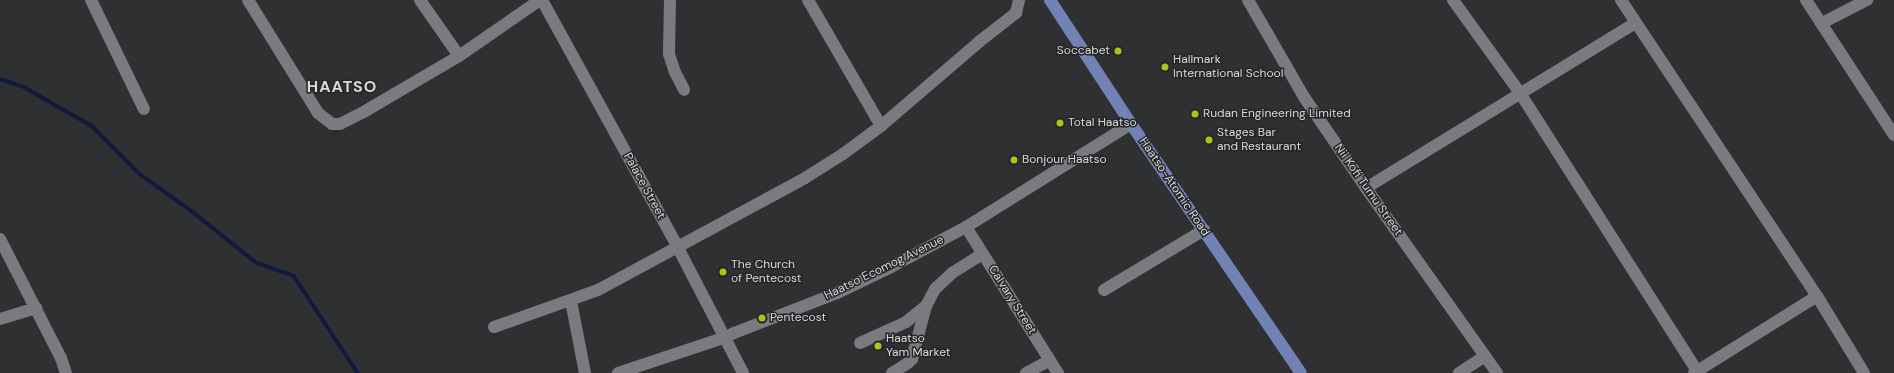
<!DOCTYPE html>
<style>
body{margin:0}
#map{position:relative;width:1894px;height:373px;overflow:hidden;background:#2f3032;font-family:"DM Sans",sans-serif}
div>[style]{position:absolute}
.stream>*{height:3.5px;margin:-1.75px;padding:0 1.75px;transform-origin:1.75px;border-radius:1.75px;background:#111a3d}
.minor>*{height:12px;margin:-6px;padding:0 6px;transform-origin:6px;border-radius:6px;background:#7a7b7e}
.major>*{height:12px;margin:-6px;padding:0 6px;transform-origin:6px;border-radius:6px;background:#7382b5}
.dots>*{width:11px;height:11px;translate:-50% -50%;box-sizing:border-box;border:2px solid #252628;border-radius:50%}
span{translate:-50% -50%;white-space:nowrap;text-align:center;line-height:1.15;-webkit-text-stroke:3px #252628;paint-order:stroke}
.poi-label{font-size:12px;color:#d9dadb}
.right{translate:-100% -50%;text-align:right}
.left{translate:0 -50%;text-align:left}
.street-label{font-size:12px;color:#d9dadb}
.district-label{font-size:16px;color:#d9dadb;font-weight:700;letter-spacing:1px}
</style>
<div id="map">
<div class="stream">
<i style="left:0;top:79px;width:25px;rotate:18deg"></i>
<i style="left:24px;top:87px;width:78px;rotate:29.8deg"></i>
<i style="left:92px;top:126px;width:69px;rotate:45deg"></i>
<i style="left:141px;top:175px;width:64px;rotate:35.4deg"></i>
<i style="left:193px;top:212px;width:82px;rotate:38.6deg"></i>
<i style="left:257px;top:263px;width:39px;rotate:19deg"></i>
<i style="left:294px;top:276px;width:116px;rotate:56.6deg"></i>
</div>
<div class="minor">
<i style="left:91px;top:0;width:121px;rotate:64.1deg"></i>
<i style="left:248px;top:0;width:133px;rotate:58.2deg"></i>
<i style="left:318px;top:113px;width:18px;rotate:38deg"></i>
<i style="left:332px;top:124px;width:8px"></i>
<i style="left:340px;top:124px;width:30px;rotate:-27deg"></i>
<i style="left:367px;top:110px;width:107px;rotate:-30.4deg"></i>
<i style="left:459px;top:56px;width:98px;rotate:-34.7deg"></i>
<i style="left:420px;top:0;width:68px;rotate:55.1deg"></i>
<i style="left:542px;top:0;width:281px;rotate:61.2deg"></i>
<i style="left:677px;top:246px;width:143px;rotate:62.5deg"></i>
<i style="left:670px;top:0;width:54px;rotate:91.1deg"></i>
<i style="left:669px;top:54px;width:19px;rotate:72deg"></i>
<i style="left:675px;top:72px;width:20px;rotate:63deg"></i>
<i style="left:808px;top:0;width:146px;rotate:59.9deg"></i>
<i style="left:1248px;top:0;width:112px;rotate:60deg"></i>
<i style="left:1304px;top:97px;width:110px;rotate:55.7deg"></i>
<i style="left:1366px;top:188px;width:227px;rotate:54.7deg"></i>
<i style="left:1453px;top:0;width:115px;rotate:54.2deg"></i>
<i style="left:1520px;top:93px;width:330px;rotate:57.5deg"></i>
<i style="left:1621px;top:0;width:355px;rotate:56.5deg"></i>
<i style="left:1817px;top:296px;width:90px;rotate:58.6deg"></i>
<i style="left:1806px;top:0;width:161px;rotate:56.9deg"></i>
<i style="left:1822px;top:23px;width:51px;rotate:-27.1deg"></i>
<i style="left:1366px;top:188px;width:316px;rotate:-31.5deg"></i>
<i style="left:966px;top:227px;width:173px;rotate:57.8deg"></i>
<i style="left:0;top:239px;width:134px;rotate:62.9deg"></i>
<i style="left:61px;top:358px;width:16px;rotate:72deg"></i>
<i style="left:1104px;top:290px;width:117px;rotate:-31deg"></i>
<i style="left:571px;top:301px;width:73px;rotate:79deg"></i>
<i style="left:0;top:319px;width:38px;rotate:-17deg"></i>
<i style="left:494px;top:327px;width:110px;rotate:-19.6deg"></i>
<i style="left:598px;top:290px;width:235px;rotate:-28.4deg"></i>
<i style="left:805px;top:178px;width:45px;rotate:-32.3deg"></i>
<i style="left:843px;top:154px;width:47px;rotate:-36.4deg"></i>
<i style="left:881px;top:126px;width:130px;rotate:-40.6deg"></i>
<i style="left:980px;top:41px;width:46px;rotate:-37.9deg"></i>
<i style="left:1016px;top:13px;width:13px;rotate:-77deg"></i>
<i style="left:860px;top:343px;width:51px;rotate:-24.5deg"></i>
<i style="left:906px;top:322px;width:26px;rotate:-39deg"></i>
<i style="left:926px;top:306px;width:19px;rotate:-62deg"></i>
<i style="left:935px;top:289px;width:23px;rotate:-43deg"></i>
<i style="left:952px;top:273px;width:36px;rotate:-32deg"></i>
<i style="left:618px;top:373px;width:114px;rotate:-18.4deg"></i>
<i style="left:726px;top:337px;width:9px;rotate:-27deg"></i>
<i style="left:734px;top:333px;width:110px;rotate:-21.2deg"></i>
<i style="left:837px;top:293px;width:60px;rotate:-25.7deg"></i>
<i style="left:891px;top:267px;width:85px;rotate:-28.1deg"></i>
<i style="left:966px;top:227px;width:195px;rotate:-32deg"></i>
<i style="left:892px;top:373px;width:19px;rotate:-32deg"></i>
<i style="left:908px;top:363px;width:6px;rotate:-45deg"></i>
<i style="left:912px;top:359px;width:55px;rotate:-75.2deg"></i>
<i style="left:1026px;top:373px;width:26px;rotate:-28deg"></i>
<i style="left:1459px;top:373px;width:31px;rotate:-33deg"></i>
<i style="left:1694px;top:373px;width:145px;rotate:-32deg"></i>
</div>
<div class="major">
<i style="left:1050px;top:0;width:148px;rotate:56.8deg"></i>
<i style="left:1131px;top:124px;width:301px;rotate:55.7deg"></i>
</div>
<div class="dots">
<i style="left:1118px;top:51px;background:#aac718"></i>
<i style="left:1165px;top:67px;background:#aac718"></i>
<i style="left:1195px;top:114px;background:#aac718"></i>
<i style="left:1060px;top:123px;background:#aac718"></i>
<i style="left:1209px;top:140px;background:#aac718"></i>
<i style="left:1014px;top:160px;background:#aac718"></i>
<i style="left:723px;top:272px;background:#aac718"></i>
<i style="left:762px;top:318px;background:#aac718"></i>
<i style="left:878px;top:346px;background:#aac718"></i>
</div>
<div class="poi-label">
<span class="right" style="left:1110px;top:51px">Soccabet</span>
<span class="left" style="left:1173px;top:67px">Hallmark<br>International School</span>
<span class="left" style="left:1203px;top:114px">Rudan Engineering Limited</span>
<span class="left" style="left:1068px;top:123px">Total Haatso</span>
<span class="left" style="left:1217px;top:140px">Stages Bar<br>and Restaurant</span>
<span class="left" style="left:1022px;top:160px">Bonjour Haatso</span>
<span class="left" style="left:731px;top:272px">The Church<br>of Pentecost</span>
<span class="left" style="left:770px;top:318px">Pentecost</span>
<span class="left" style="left:886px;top:346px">Haatso<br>Yam Market</span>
</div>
<div class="street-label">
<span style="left:644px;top:186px;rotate:61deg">Palace Street</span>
<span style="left:1174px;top:187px;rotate:56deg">Haatso-Atomic Road</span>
<span style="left:1368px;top:190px;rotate:55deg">Nii Kofi Tumu Street</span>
<span style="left:884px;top:268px;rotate:-26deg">Haatso Ecomog Avenue</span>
<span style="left:1012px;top:300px;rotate:58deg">Calvary Street</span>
</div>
<div class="district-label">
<span style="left:342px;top:87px">HAATSO</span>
</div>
</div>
